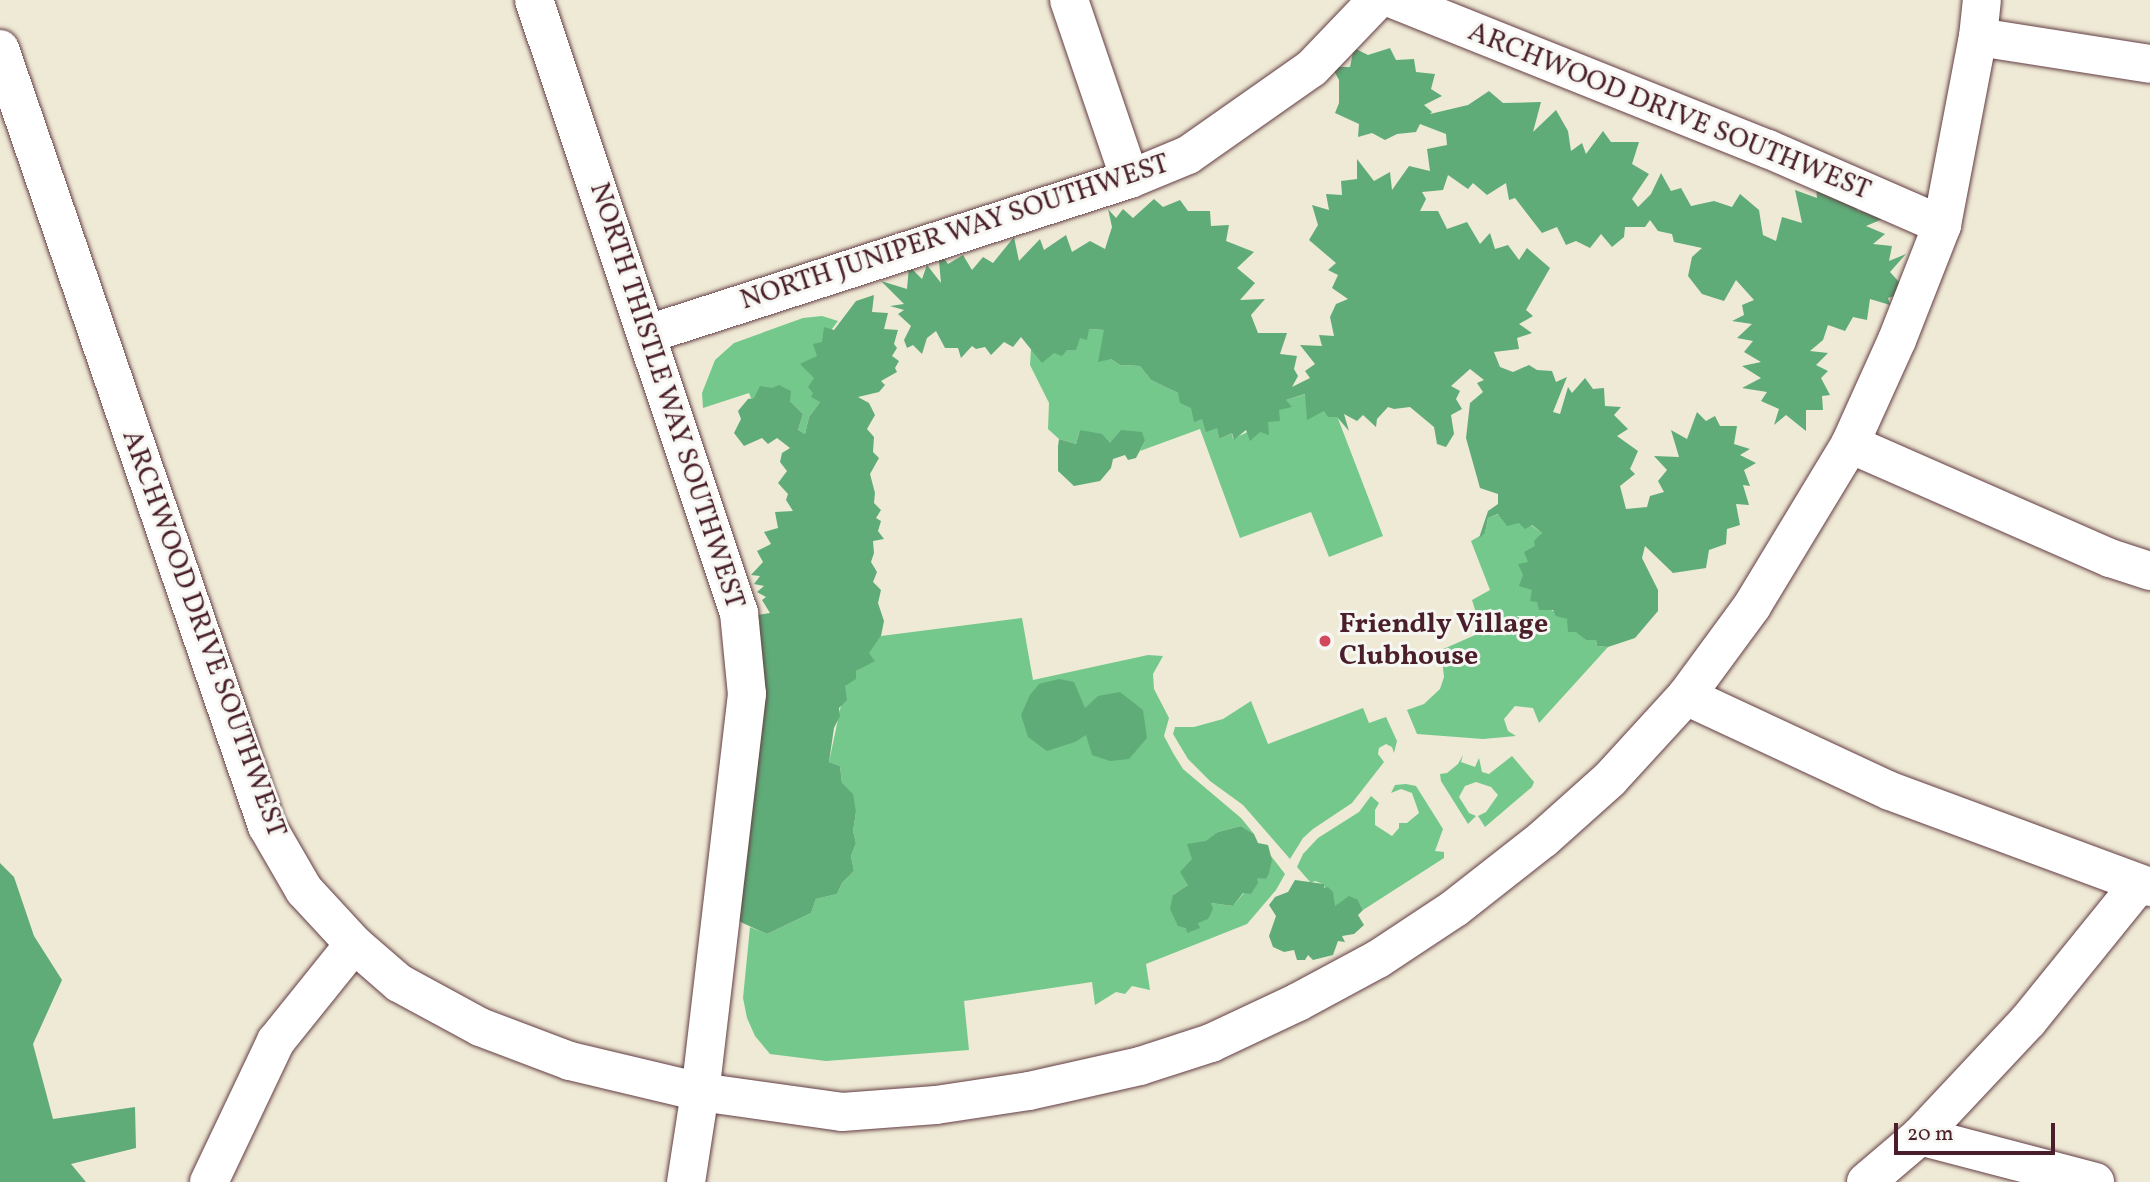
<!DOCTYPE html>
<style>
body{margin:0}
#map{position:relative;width:2150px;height:1182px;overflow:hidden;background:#efead5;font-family:Vollkorn,serif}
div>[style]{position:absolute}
.green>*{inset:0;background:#74c88c}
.forest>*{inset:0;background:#5fac78}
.roads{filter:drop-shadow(0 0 2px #633d44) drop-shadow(0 0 2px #633d44)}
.minor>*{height:38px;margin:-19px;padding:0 19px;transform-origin:19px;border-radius:19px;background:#fff}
.dots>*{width:19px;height:19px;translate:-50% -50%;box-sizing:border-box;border:4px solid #f6f6f2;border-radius:50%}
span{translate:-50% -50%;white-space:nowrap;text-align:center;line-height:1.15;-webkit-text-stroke:6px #f6f6f2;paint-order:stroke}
.street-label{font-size:28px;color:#4a1f2b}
.poi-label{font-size:28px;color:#4a1f2b;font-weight:700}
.left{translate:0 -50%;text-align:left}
.scale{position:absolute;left:1894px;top:1123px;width:161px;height:32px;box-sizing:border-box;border:4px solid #4a1f2b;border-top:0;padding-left:9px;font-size:21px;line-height:24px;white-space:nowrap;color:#4a1f2b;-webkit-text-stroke:5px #f6f6f2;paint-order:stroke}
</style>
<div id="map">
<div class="green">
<i style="clip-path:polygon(822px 316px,838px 321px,822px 342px,818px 356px,814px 379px,820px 402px,809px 417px,805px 434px,798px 430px,803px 414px,790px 401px,751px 398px,749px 393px,703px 408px,702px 393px,715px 360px,734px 343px,803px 318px)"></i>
<i style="clip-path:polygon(1089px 329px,1104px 330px,1111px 359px,1120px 365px,1140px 366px,1151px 380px,1178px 393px,1202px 419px,1217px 427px,1219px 439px,1232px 433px,1233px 439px,1268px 422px,1286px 400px,1306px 394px,1337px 416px,1383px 536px,1329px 557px,1311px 512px,1240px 538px,1200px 429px,1140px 451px,1145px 441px,1110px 443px,1080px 430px,1076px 444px,1059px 439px,1048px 429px,1049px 403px,1030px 365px,1031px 348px,1054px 353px,1066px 350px)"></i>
<i style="clip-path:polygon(1499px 514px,1519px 523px,1531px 525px,1542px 533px,1528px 562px,1532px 590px,1537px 602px,1567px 619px,1586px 640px,1596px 640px,1597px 646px,1608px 647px,1539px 723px,1533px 708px,1515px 706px,1504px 719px,1508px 731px,1516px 736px,1483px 739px,1417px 734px,1407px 710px,1424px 704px,1440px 689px,1444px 677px,1441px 650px,1482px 632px,1472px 600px,1490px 590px,1471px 541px,1485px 533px,1488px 518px)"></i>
<i style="clip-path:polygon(1022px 618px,1033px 680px,1148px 655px,1163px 656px,1153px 674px,1154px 689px,1169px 718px,1164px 736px,1173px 753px,1183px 769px,1241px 818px,1254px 834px,1241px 826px,1218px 832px,1192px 859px,1188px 885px,1173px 895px,1199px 928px,1198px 923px,1211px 903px,1233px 906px,1257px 877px,1266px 879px,1271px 856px,1285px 874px,1276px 890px,1247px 924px,1146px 964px,1150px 990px,1132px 986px,1125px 994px,1116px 992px,1095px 1005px,1092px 982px,964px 1001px,969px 1050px,826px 1061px,770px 1054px,755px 1036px,747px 1018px,743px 998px,750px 927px,767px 934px,811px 913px,816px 899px,837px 894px,842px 883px,854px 871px,851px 856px,856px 843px,853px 831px,856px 812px,842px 783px,840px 766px,829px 762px,845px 686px,856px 671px,874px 660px,868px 653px,881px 636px)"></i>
<i style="clip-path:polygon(1251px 701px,1268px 744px,1363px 708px,1369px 723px,1386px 717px,1397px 741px,1394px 753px,1392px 747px,1386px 744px,1379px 748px,1378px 754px,1384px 762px,1352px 803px,1313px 829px,1303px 838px,1290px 859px,1243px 805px,1210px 781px,1188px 759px,1173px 734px,1175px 727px,1194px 727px,1223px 719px)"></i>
<i style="clip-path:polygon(1463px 755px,1461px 762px,1475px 767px,1479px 758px,1482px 772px,1489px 774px,1512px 756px,1534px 782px,1532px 787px,1485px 827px,1478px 816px,1486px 812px,1498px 795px,1491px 787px,1476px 782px,1465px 786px,1459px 797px,1469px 813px,1476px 816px,1468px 824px,1441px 781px,1440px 774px,1447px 773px,1458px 764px)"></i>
<i style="clip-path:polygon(1406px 784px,1416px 786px,1443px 829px,1435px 851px,1444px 852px,1444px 858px,1363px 910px,1358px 900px,1335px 908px,1323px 884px,1315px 881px,1311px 883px,1297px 867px,1303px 854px,1318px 838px,1359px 812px,1371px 796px,1379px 803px,1375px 810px,1375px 825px,1392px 836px,1399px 828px,1399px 823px,1407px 823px,1419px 813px,1412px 793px,1401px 789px,1391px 793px,1395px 785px)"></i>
</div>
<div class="forest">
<i style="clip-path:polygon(1354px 48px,1368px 55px,1390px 48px,1396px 60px,1414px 59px,1416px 72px,1435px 74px,1431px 89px,1442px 96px,1424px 105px,1432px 112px,1430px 114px,1468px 105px,1489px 91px,1503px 103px,1541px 102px,1533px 132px,1556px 110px,1568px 131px,1571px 151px,1582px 143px,1586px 154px,1603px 131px,1611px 142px,1639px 142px,1632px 164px,1649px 174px,1632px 199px,1638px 207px,1651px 194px,1661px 173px,1671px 191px,1681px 188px,1691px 206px,1714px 201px,1732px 207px,1740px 194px,1759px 210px,1763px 235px,1776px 241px,1782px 217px,1802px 223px,1795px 190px,1817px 198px,1815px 179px,1869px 183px,1857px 210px,1885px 218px,1866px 226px,1885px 234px,1873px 244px,1892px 246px,1889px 261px,1906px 254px,1890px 272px,1908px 292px,1888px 298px,1890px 305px,1870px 299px,1867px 320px,1853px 317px,1845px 331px,1828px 325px,1823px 340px,1810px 351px,1828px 353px,1816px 365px,1828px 371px,1821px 378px,1830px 395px,1822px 396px,1823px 410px,1806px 410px,1806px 431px,1786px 415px,1774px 425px,1779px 409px,1761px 401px,1767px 392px,1742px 388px,1761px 378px,1742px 366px,1761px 362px,1744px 352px,1753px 341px,1737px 338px,1752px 324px,1732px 321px,1744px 315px,1742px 305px,1754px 300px,1736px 280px,1724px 301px,1702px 294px,1688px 276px,1692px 257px,1702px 248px,1674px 242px,1672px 234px,1658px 231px,1650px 220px,1645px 227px,1625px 227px,1624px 237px,1612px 247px,1601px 234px,1590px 248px,1576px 241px,1566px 245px,1557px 227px,1542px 233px,1515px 198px,1509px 200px,1506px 183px,1487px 195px,1473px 183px,1468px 189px,1448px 175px,1443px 190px,1422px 192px,1426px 199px,1420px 211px,1438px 211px,1447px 229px,1467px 222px,1480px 244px,1490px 233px,1495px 249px,1508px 245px,1519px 260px,1527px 248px,1550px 268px,1526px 310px,1533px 316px,1519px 324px,1532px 333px,1517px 338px,1519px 349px,1494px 352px,1500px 367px,1513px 372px,1529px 365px,1537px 370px,1552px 371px,1556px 382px,1567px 377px,1553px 412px,1560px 414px,1568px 387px,1572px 393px,1585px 378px,1593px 389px,1604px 388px,1605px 406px,1621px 407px,1614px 415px,1628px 429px,1617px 436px,1638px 451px,1630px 469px,1635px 474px,1620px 486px,1626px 509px,1647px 507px,1650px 496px,1664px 492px,1658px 481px,1667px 470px,1654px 456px,1679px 457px,1671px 430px,1687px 439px,1697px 412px,1706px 421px,1715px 416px,1720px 426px,1737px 426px,1734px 444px,1750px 449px,1740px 455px,1756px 463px,1744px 470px,1750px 486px,1743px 485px,1749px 505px,1736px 504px,1740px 525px,1727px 529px,1726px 544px,1709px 550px,1706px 568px,1673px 573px,1645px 546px,1642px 558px,1658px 590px,1658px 611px,1635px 638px,1608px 647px,1597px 646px,1596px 640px,1586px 640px,1576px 632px,1568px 632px,1567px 619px,1556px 616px,1553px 610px,1539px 610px,1537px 602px,1530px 601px,1532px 590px,1519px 586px,1523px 575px,1518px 564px,1528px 562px,1524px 552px,1535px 546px,1534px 541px,1542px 533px,1532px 525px,1525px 529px,1519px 523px,1507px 526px,1498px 514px,1488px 518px,1485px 533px,1479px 538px,1488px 511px,1498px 504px,1498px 494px,1480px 488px,1466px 438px,1470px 403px,1483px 392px,1477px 383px,1484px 380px,1470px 369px,1451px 386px,1460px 391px,1456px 399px,1462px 409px,1451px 415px,1454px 434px,1446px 447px,1437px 444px,1434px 427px,1410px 407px,1394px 409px,1388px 407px,1377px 419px,1376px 427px,1363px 415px,1357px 421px,1344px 414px,1349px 431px,1337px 417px,1328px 417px,1324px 411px,1307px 420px,1305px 394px,1286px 400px,1292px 407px,1279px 410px,1280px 421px,1268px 422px,1269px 435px,1260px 432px,1250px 441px,1246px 430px,1234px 440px,1232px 433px,1219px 439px,1217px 428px,1206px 432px,1202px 419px,1194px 422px,1191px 408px,1180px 403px,1178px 393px,1151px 380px,1140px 366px,1120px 365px,1111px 359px,1098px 362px,1104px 330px,1089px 329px,1087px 340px,1080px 338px,1076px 350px,1067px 350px,1062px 356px,1054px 353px,1042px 363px,1021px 337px,1013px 347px,1004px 342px,991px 355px,985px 347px,976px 349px,972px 346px,961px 358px,958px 348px,945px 348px,936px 331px,927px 338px,922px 354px,913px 345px,907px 348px,904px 340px,911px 326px,898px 314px,904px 310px,890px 306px,904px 304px,881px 281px,907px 289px,909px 266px,922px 279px,927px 265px,941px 283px,938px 250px,948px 264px,963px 255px,972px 270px,983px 257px,993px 263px,1014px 237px,1019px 261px,1040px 239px,1044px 250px,1066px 235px,1072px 252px,1090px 241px,1105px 249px,1112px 227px,1108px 209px,1116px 218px,1123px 209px,1133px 218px,1154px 199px,1163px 207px,1180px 200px,1188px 211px,1210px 211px,1211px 226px,1229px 225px,1226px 241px,1254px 252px,1237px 268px,1255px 283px,1240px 300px,1265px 299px,1251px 315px,1258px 333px,1287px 333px,1280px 354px,1297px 356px,1294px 369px,1298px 376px,1292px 387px,1310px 378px,1305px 371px,1315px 364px,1300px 345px,1322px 346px,1319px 335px,1334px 336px,1330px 317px,1336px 304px,1348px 299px,1332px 288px,1338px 275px,1328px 270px,1336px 263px,1309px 240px,1318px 225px,1312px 205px,1329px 210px,1326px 194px,1342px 195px,1341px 181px,1357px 179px,1357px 159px,1374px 181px,1390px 172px,1392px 190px,1409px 166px,1430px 171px,1427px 149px,1447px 145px,1446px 134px,1420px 124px,1416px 132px,1397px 134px,1385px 140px,1372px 133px,1358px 137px,1359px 124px,1335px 113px,1339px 103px,1339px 80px,1332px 67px,1350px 67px)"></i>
<i style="clip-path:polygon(874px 295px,872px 312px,888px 313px,884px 329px,898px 330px,894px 344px,897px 348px,892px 356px,899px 361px,895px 368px,897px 372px,881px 381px,885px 385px,879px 392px,858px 397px,869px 403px,875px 415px,867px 429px,874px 437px,873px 452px,879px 458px,870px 474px,875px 493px,874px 503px,881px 510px,876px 518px,881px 521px,878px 531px,884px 539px,873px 541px,874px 553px,871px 562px,877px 572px,873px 582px,881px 590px,878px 603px,884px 621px,881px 636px,869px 653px,875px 661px,856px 671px,856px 679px,845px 686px,847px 700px,839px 708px,840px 716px,834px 728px,829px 762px,840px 766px,842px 783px,853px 794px,856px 812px,853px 831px,856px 843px,851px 856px,854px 871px,842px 883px,837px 894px,816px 899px,811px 913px,767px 934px,734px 919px,744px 630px,760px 622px,757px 615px,770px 613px,762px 600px,766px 597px,757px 592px,764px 586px,754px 584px,760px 576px,751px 575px,763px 562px,757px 551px,771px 544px,764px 532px,778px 528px,775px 512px,793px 511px,786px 500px,788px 494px,778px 483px,787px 471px,780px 462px,782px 453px,790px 448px,777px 438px,768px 444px,762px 438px,744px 446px,734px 433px,741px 419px,738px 411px,748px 399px,754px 398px,760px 386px,772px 388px,779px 385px,791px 391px,790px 401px,803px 414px,798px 430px,805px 434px,809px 417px,820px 402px,811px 397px,813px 393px,808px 387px,814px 378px,800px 364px,817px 356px,813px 344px,822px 342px,824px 327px,834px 330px,856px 301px)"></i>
<i style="clip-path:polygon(1080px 430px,1102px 434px,1110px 443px,1121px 430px,1142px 432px,1145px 441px,1136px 458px,1128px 460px,1125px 455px,1113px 459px,1111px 468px,1100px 481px,1074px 486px,1058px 471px,1058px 446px,1059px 439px,1076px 444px)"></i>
<i style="clip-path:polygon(1059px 679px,1074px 682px,1085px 708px,1098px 696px,1120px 692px,1143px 710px,1147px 738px,1129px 759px,1110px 761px,1092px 755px,1086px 735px,1075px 742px,1047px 751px,1028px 737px,1021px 715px,1030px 695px,1039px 684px)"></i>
<i style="clip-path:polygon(1241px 826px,1254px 834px,1258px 843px,1268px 845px,1272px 860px,1269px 873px,1266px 879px,1257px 878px,1258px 883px,1251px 894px,1243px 893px,1233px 906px,1211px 903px,1213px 909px,1208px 919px,1198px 923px,1200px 928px,1187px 933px,1186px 928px,1178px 926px,1170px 909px,1173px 895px,1188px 885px,1180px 872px,1192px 859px,1187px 844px,1206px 841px,1218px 832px)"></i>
<i style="clip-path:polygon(0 863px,14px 877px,34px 936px,62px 980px,33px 1044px,53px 1119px,135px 1107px,136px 1148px,71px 1164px,86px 1182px,0 1182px)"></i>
<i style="clip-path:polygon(1295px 880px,1324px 884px,1324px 888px,1328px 887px,1333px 892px,1335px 906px,1349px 896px,1358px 900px,1363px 910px,1358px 915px,1364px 925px,1354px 934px,1342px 936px,1345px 942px,1338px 941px,1333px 955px,1313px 960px,1308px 955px,1305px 960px,1297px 960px,1294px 950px,1284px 952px,1273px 947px,1269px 936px,1276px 916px,1269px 905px,1275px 897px,1288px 892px)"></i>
</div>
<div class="roads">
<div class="minor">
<i style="left:534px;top:0;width:646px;rotate:71.51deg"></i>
<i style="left:739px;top:613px;width:81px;rotate:84.4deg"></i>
<i style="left:747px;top:694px;width:401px;rotate:96.7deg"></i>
<i style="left:700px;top:1092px;width:91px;rotate:98.8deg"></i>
<i style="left:1069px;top:0;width:189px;rotate:71.2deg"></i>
<i style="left:1395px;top:0;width:402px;rotate:21.8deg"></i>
<i style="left:1768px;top:149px;width:190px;rotate:23.6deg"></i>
<i style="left:1978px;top:37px;width:174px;rotate:8.9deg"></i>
<i style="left:0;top:49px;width:822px;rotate:71.04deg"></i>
<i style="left:267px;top:826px;width:74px;rotate:60deg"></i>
<i style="left:304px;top:890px;width:74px;rotate:47.2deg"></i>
<i style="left:354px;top:944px;width:60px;rotate:40.9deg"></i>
<i style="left:399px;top:983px;width:92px;rotate:28.5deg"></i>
<i style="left:480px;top:1027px;width:96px;rotate:20.7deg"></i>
<i style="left:570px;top:1061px;width:134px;rotate:13.4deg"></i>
<i style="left:700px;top:1092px;width:143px;rotate:8deg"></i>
<i style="left:842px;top:1112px;width:94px;rotate:-4.3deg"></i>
<i style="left:936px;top:1105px;width:94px;rotate:-8.6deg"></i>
<i style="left:1029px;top:1091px;width:114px;rotate:-12.7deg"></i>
<i style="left:1140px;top:1066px;width:75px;rotate:-17.9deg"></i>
<i style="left:1211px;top:1043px;width:96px;rotate:-25.2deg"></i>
<i style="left:1298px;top:1002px;width:91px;rotate:-28.3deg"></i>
<i style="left:1378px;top:959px;width:92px;rotate:-33.5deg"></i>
<i style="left:1455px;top:908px;width:112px;rotate:-38.1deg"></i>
<i style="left:1543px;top:839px;width:90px;rotate:-41.8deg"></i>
<i style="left:1610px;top:779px;width:113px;rotate:-47.5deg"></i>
<i style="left:1686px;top:696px;width:112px;rotate:-53.7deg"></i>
<i style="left:1752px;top:606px;width:189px;rotate:-58.8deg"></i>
<i style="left:1850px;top:444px;width:114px;rotate:-65.7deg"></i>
<i style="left:1897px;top:340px;width:123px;rotate:-68.6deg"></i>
<i style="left:1942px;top:225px;width:191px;rotate:-79.2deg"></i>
<i style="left:1978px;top:37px;width:37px;rotate:-84deg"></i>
<i style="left:648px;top:334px;width:506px;rotate:-17.83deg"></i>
<i style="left:1130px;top:179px;width:63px;rotate:-22.5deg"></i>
<i style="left:1188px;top:155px;width:151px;rotate:-35.1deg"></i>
<i style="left:1312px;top:68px;width:94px;rotate:-46.3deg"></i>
<i style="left:1850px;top:444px;width:284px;rotate:23.7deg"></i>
<i style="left:2110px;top:558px;width:42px;rotate:18deg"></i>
<i style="left:1686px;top:696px;width:225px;rotate:25deg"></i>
<i style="left:1890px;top:791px;width:277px;rotate:20.3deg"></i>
<i style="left:1920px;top:1136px;width:181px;rotate:14.7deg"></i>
<i style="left:209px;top:1182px;width:156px;rotate:-64.6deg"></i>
<i style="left:276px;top:1041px;width:124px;rotate:-51.2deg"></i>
<i style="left:1866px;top:1182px;width:71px;rotate:-40.4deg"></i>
<i style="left:1920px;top:1136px;width:158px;rotate:-46.8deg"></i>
<i style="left:2028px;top:1021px;width:176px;rotate:-51deg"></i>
</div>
</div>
<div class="dots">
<i style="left:1325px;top:641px;background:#d1495b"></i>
</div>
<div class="street-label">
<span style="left:1669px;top:112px;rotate:22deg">ARCHWOOD DRIVE SOUTHWEST</span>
<span style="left:955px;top:233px;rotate:-18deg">NORTH JUNIPER WAY SOUTHWEST</span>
<span style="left:666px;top:396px;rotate:72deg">NORTH THISTLE WAY SOUTHWEST</span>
<span style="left:203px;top:634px;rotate:70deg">ARCHWOOD DRIVE SOUTHWEST</span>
</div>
<div class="poi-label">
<span class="left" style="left:1339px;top:641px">Friendly Village<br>Clubhouse</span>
</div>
<div class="scale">20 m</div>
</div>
